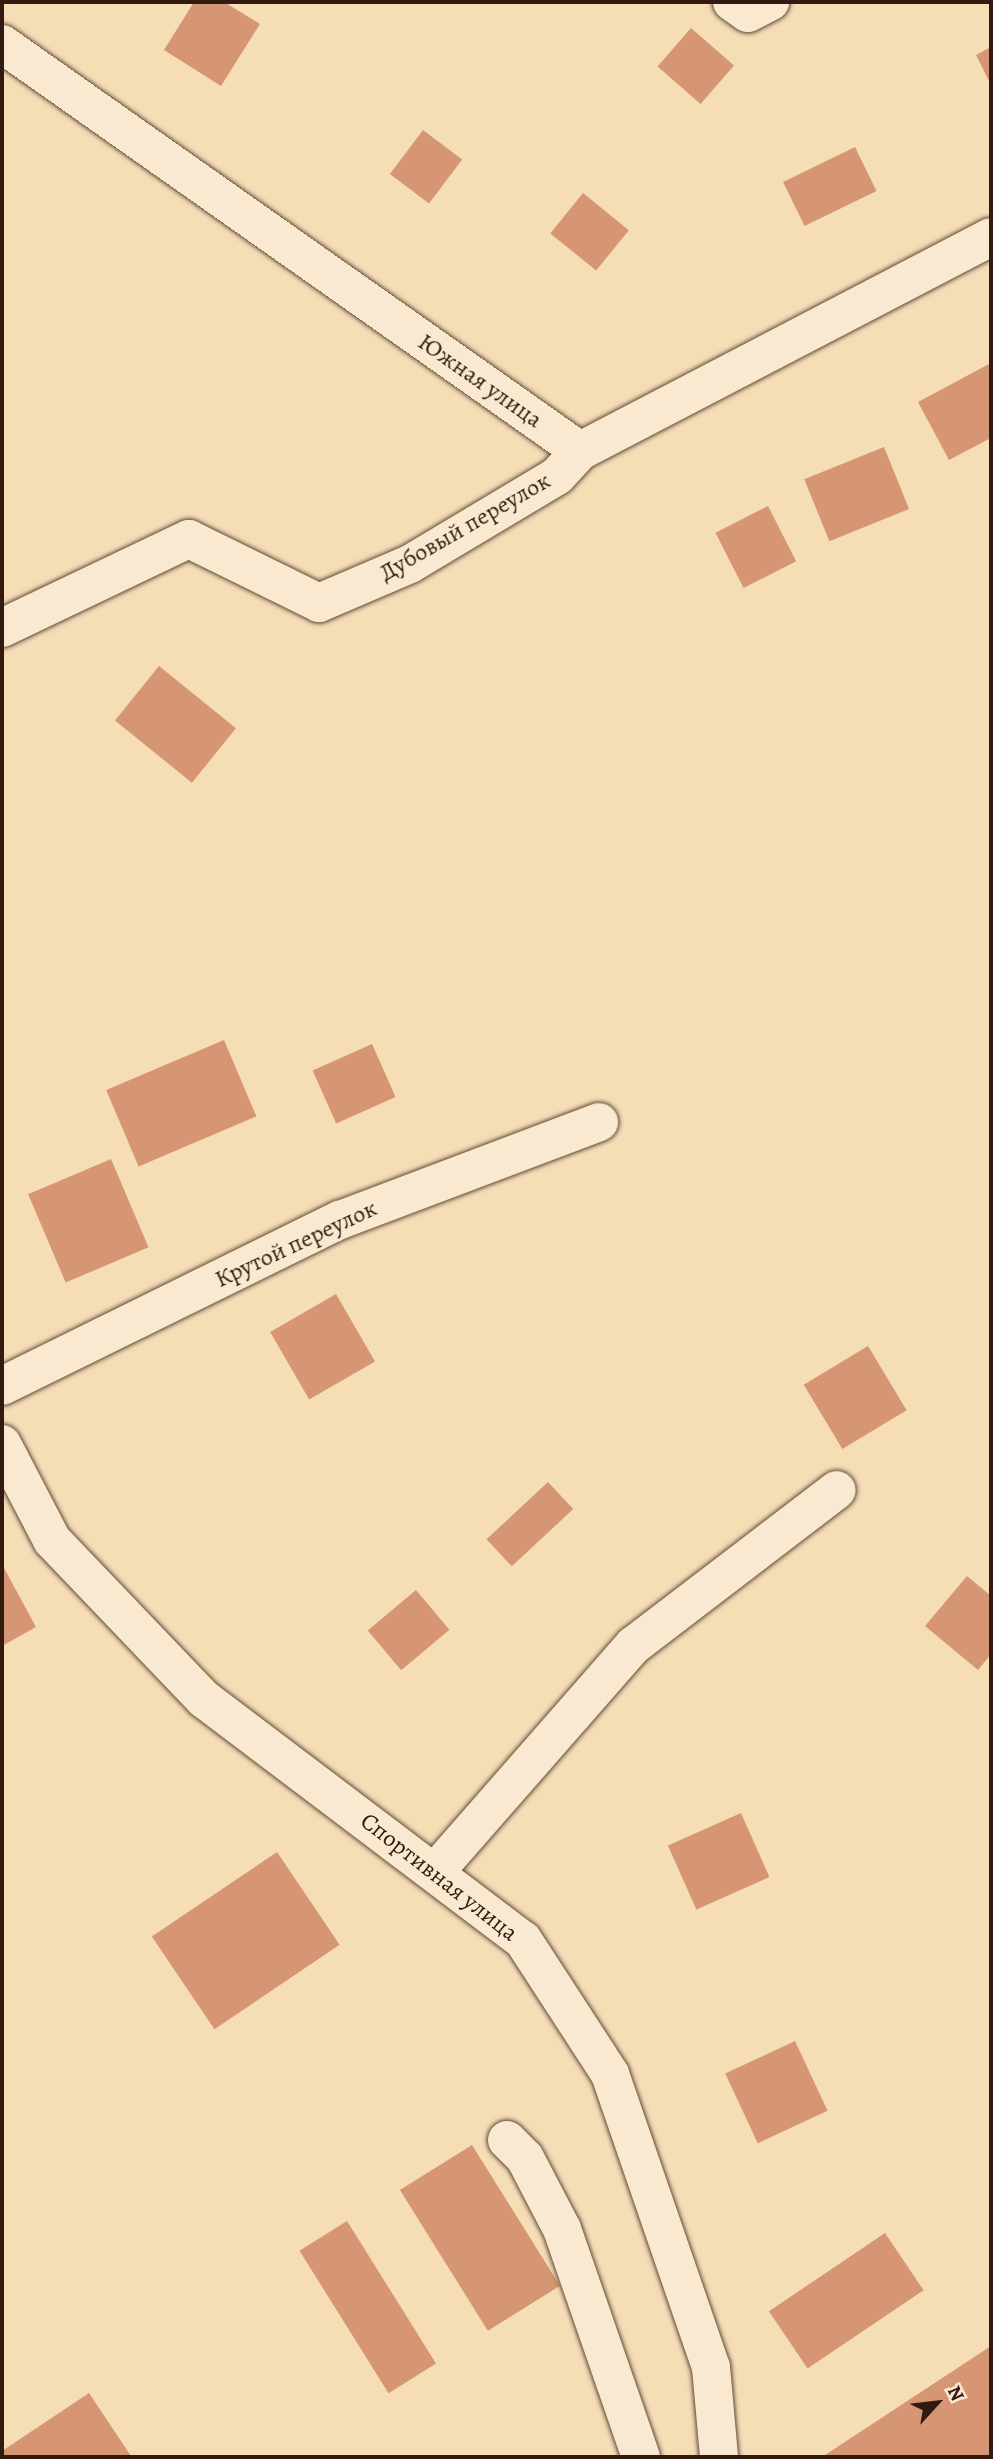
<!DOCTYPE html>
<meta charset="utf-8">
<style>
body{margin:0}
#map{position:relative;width:993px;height:2459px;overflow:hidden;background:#f5ddb6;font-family:Alegreya,serif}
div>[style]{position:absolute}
.building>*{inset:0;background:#d69673;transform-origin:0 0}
.roads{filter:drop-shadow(0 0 2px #634b3a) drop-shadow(0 0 2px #634b3a)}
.minor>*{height:38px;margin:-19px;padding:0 19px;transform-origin:19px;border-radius:19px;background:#f8e9d0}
span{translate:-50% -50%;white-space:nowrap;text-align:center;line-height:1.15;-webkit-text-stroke:5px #f8e9d0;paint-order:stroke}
.street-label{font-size:24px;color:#321a11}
.frame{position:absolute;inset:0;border:4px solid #321a11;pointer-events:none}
.north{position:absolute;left:902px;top:2368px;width:70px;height:70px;-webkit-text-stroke:5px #f8e9d0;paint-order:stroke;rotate:63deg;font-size:19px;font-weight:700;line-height:28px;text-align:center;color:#321a11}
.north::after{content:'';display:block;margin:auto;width:24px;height:32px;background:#321a11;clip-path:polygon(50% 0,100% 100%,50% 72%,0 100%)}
</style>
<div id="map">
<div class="building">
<i style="clip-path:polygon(194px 2px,224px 2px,260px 24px,221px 86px,164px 50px)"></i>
<i style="left:691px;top:28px;width:57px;height:51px;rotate:41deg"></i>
<i style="clip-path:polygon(991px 47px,991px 85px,976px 55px)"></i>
<i style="left:423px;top:130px;width:49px;height:55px;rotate:37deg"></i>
<i style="left:855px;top:147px;width:49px;height:80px;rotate:64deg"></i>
<i style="left:583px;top:193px;width:59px;height:52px;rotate:39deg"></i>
<i style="clip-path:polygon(989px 364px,991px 438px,949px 460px,918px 402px)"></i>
<i style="left:884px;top:447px;width:67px;height:86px;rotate:68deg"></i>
<i style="left:768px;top:506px;width:62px;height:59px;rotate:63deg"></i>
<i style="left:159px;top:666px;width:99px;height:70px;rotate:39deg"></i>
<i style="left:224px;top:1040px;width:83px;height:128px;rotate:67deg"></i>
<i style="left:372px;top:1044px;width:58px;height:65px;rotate:66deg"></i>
<i style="left:111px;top:1159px;width:96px;height:90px;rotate:67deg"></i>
<i style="left:336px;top:1294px;width:78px;height:76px;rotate:60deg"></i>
<i style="left:868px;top:1346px;width:75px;height:75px;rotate:59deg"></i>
<i style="left:548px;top:1482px;width:37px;height:84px;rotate:47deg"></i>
<i style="clip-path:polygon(4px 1568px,36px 1627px,2px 1646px,2px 1570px)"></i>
<i style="clip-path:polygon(967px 1576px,991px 1596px,991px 1654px,978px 1670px,925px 1626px)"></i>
<i style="left:416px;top:1590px;width:52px;height:63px;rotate:50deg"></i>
<i style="left:741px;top:1813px;width:70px;height:80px;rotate:66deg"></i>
<i style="left:277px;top:1852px;width:112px;height:151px;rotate:56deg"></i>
<i style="left:795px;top:2041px;width:77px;height:77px;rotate:65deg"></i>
<i style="left:472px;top:2145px;width:166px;height:85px;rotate:58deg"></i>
<i style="left:347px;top:2221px;width:168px;height:56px;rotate:58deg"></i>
<i style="left:885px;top:2233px;width:69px;height:140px;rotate:56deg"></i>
<i style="clip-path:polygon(991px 2346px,991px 2457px,822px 2457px)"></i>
<i style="clip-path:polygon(89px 2393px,131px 2456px,2px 2457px,2px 2451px)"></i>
</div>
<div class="roads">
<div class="minor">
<i style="left:732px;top:2px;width:19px;rotate:35deg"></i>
<i style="left:748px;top:13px;width:25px;rotate:-27deg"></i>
<i style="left:2px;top:44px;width:707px;rotate:35.15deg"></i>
<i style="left:580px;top:451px;width:463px;rotate:-27.5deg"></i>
<i style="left:2px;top:628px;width:207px;rotate:-25.5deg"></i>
<i style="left:189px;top:539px;width:145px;rotate:26.2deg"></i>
<i style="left:319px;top:603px;width:99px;rotate:-23.2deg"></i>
<i style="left:410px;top:564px;width:171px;rotate:-30.9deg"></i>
<i style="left:557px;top:476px;width:34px;rotate:-47deg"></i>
<i style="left:2px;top:1386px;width:377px;rotate:-26.2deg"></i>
<i style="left:340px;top:1220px;width:277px;rotate:-20.7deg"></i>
<i style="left:2px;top:1444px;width:108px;rotate:62.5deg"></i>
<i style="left:52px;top:1540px;width:220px;rotate:46.3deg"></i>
<i style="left:204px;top:1699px;width:400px;rotate:37.1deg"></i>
<i style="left:523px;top:1940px;width:160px;rotate:57deg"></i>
<i style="left:610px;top:2074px;width:310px;rotate:71deg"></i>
<i style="left:711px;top:2367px;width:90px;rotate:84.9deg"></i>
<i style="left:435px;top:1872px;width:302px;rotate:-48.8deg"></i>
<i style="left:634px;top:1645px;width:255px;rotate:-37.4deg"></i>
<i style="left:507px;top:2140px;width:25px;rotate:45deg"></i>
<i style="left:525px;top:2158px;width:80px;rotate:62.5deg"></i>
<i style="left:562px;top:2229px;width:241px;rotate:70.9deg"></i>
</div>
</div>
<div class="street-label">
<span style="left:480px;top:381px;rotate:35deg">Южная улица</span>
<span style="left:465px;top:527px;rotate:-30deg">Дубовый переулок</span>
<span style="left:296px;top:1244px;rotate:-25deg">Крутой переулок</span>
<span style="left:439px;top:1877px;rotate:38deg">Спортивная улица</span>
</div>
<div class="frame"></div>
<div class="north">N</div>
</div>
